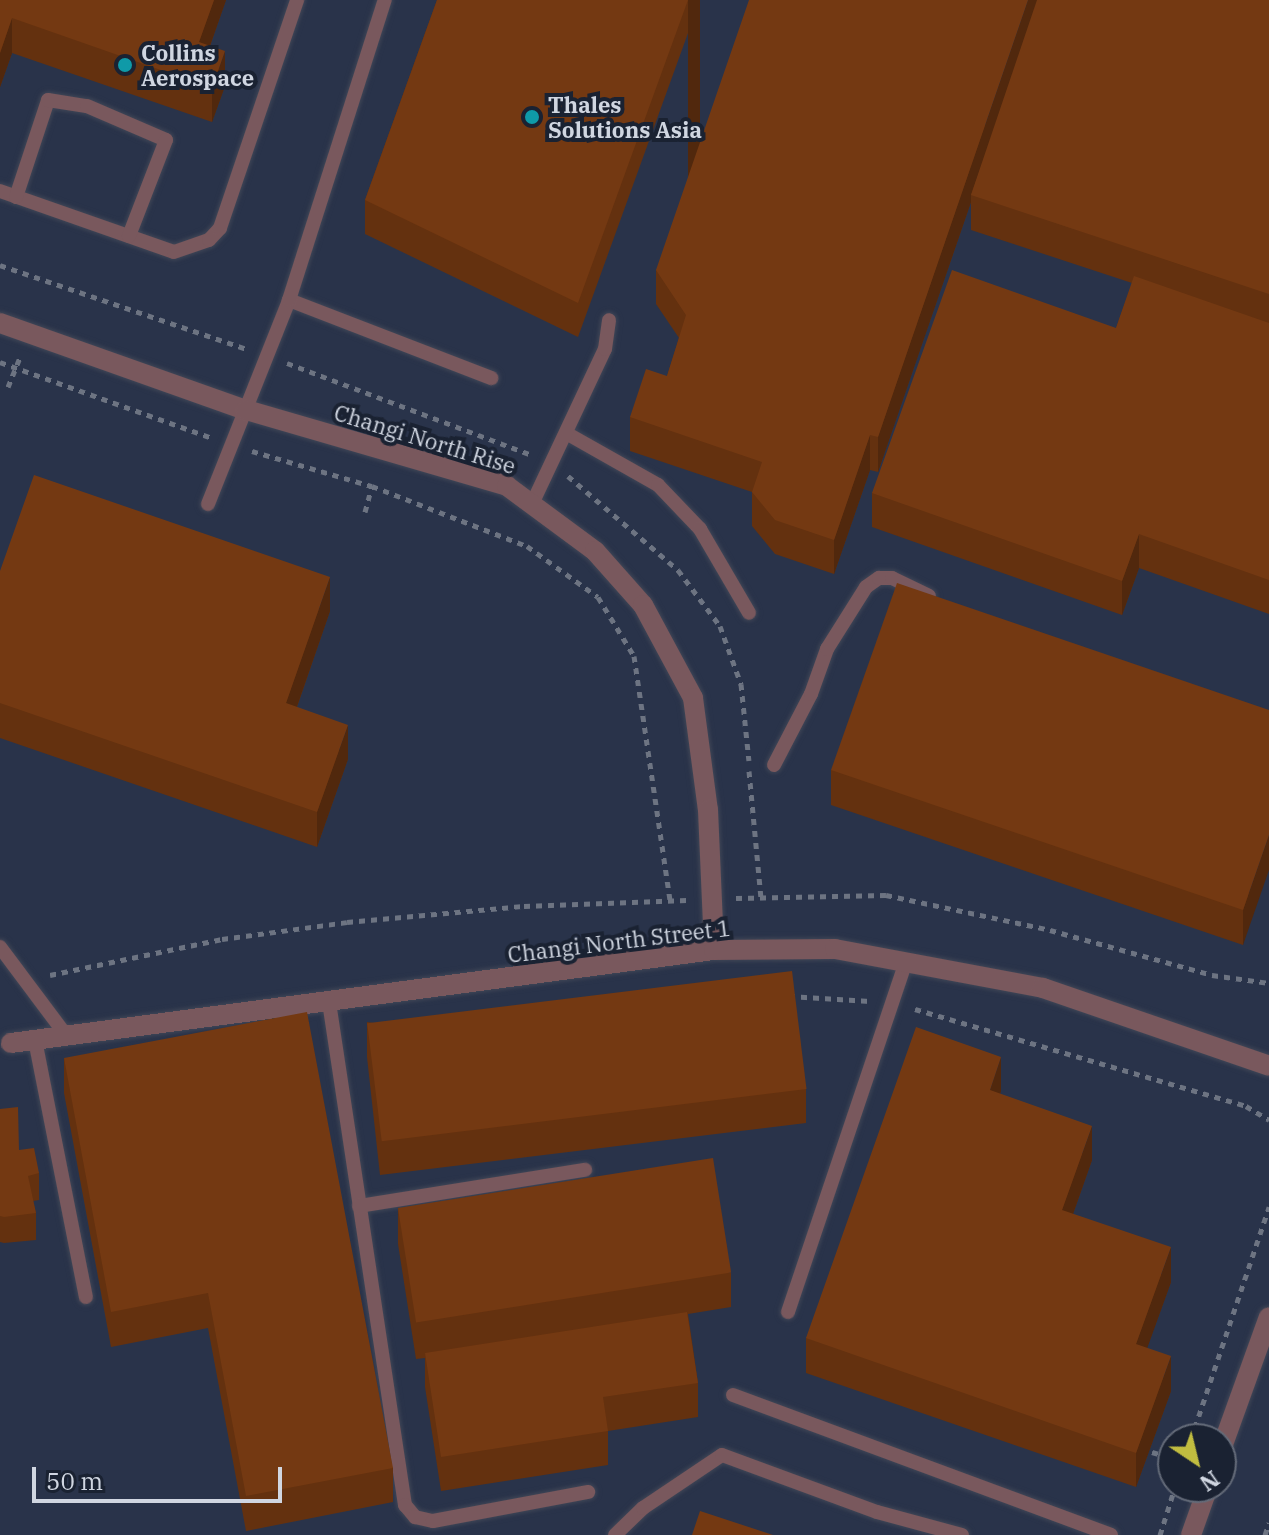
<!DOCTYPE html>
<style>
body{margin:0}
#map{position:relative;width:1269px;height:1535px;overflow:hidden;background:#242b3c;font-family:"IBM Plex Serif",serif}
div>[style]{position:absolute}
.built>*{inset:0;background:#29334a}
.path>*{height:5px;margin-top:-2.5px;transform-origin:0;background:repeating-linear-gradient(90deg,#6d7482 0 6px,transparent 0 12px)}
.roads{filter:drop-shadow(0 0 2px #404656) drop-shadow(0 0 2px #404656)}
.lane>*{height:14px;margin:-7px;padding:0 7px;transform-origin:7px;border-radius:7px;background:#79585d}
.street>*{height:20px;margin:-10px;padding:0 10px;transform-origin:10px;border-radius:10px;background:#79585d}
.wall>*{inset:0;background:#64310f}
.shaded-wall>*{inset:0;background:#51280d;transform-origin:0 0}
.building>*{inset:0;background:#743912;transform-origin:0 0}
.dots>*{width:22px;height:22px;translate:-50% -50%;box-sizing:border-box;border:4px solid #1a2232;border-radius:50%}
span{translate:-50% -50%;white-space:nowrap;text-align:center;line-height:1.15;-webkit-text-stroke:8px #1a2232;paint-order:stroke}
.poi-label{font-size:22px;color:#d0d6e1;font-weight:700}
.left{translate:0 -50%;text-align:left}
.street-label{font-size:22px;color:#d0d6e1}
.north{position:absolute;left:1157px;top:1423px;width:80px;height:80px;box-sizing:border-box;background:#1a2232;border:2px solid #636a78;border-radius:50%;rotate:145deg;font-size:22px;font-weight:700;line-height:32px;text-align:center;color:#d0d6e1}
.north::after{content:'';display:block;margin:auto;width:28px;height:36px;background:#c1bd40;clip-path:polygon(50% 0,100% 100%,50% 72%,0 100%)}
.scale{position:absolute;left:32px;top:1467px;width:250px;height:36px;box-sizing:border-box;border:4px solid #d0d6e1;border-top:0;padding-left:10px;font-size:24px;line-height:28px;white-space:nowrap;color:#d0d6e1;-webkit-text-stroke:6px #1a2232;paint-order:stroke}
</style>
<div id="map">
<div class="built">
<i style="clip-path:polygon(evenodd,0 0,1269px 0,1269px 1535px,0 1535px,0 0,1173px 1439px,1221px 1439px,1221px 1487px,1173px 1487px,1173px 1439px)"></i>
</div>
<div class="path">
<i style="left:0;top:265px;width:261px;rotate:18.8deg"></i>
<i style="left:0;top:362px;width:225px;rotate:19.7deg"></i>
<i style="left:287px;top:363px;width:262px;rotate:20.6deg"></i>
<i style="left:8px;top:387px;width:35px;rotate:-68deg"></i>
<i style="left:252px;top:451px;width:125px;rotate:16.3deg"></i>
<i style="left:372px;top:486px;width:166px;rotate:21.2deg"></i>
<i style="left:527px;top:546px;width:87px;rotate:35.7deg"></i>
<i style="left:598px;top:597px;width:69px;rotate:58.6deg"></i>
<i style="left:634px;top:656px;width:247px;rotate:81.6deg"></i>
<i style="left:568px;top:476px;width:145px;rotate:40.5deg"></i>
<i style="left:678px;top:570px;width:70px;rotate:53.1deg"></i>
<i style="left:720px;top:626px;width:62px;rotate:70.1deg"></i>
<i style="left:741px;top:684px;width:77px;rotate:84.1deg"></i>
<i style="left:365px;top:512px;width:27px;rotate:-75deg"></i>
<i style="left:749px;top:771px;width:127px;rotate:84.6deg"></i>
<i style="left:736px;top:898px;width:150px;rotate:-1.1deg"></i>
<i style="left:886px;top:895px;width:168px;rotate:12deg"></i>
<i style="left:1050px;top:930px;width:168px;rotate:15.5deg"></i>
<i style="left:1212px;top:975px;width:58px;rotate:8deg"></i>
<i style="left:50px;top:975px;width:176px;rotate:-11.8deg"></i>
<i style="left:222px;top:939px;width:126px;rotate:-7.7deg"></i>
<i style="left:347px;top:922px;width:178px;rotate:-5.2deg"></i>
<i style="left:524px;top:906px;width:163px;rotate:-2.1deg"></i>
<i style="left:789px;top:996px;width:81px;rotate:3.5deg"></i>
<i style="left:915px;top:1009px;width:345px;rotate:16.3deg"></i>
<i style="left:1246px;top:1106px;width:27px;rotate:31deg"></i>
<i style="left:1191px;top:1439px;width:245px;rotate:-71.4deg"></i>
<i style="left:1152px;top:1452px;width:22px;rotate:16deg"></i>
<i style="left:1160px;top:1535px;width:50px;rotate:-72.6deg"></i>
<i style="left:1265px;top:1535px;width:13px;rotate:-72deg"></i>
</div>
<div class="roads">
<div class="lane">
<i style="left:0;top:191px;width:184px;rotate:19.3deg"></i>
<i style="left:174px;top:252px;width:37px;rotate:-19deg"></i>
<i style="left:209px;top:240px;width:16px;rotate:-47deg"></i>
<i style="left:220px;top:228px;width:241px;rotate:-71.3deg"></i>
<i style="left:16px;top:197px;width:102px;rotate:-71.7deg"></i>
<i style="left:48px;top:100px;width:39px;rotate:9deg"></i>
<i style="left:87px;top:106px;width:86px;rotate:23.3deg"></i>
<i style="left:166px;top:140px;width:103px;rotate:111.1deg"></i>
<i style="left:289px;top:300px;width:217px;rotate:21.1deg"></i>
<i style="left:566px;top:433px;width:106px;rotate:29.5deg"></i>
<i style="left:658px;top:485px;width:61px;rotate:46.3deg"></i>
<i style="left:700px;top:529px;width:97px;rotate:59.7deg"></i>
<i style="left:208px;top:504px;width:219px;rotate:-68.3deg"></i>
<i style="left:289px;top:300px;width:315px;rotate:-72.3deg"></i>
<i style="left:532px;top:504px;width:171px;rotate:-64.8deg"></i>
<i style="left:605px;top:349px;width:29px;rotate:-82deg"></i>
<i style="left:774px;top:765px;width:80px;rotate:-62.5deg"></i>
<i style="left:811px;top:694px;width:48px;rotate:-70.4deg"></i>
<i style="left:827px;top:649px;width:73px;rotate:-57.8deg"></i>
<i style="left:866px;top:587px;width:16px;rotate:-35deg"></i>
<i style="left:879px;top:578px;width:13px"></i>
<i style="left:892px;top:578px;width:41px;rotate:25.9deg"></i>
<i style="left:0;top:947px;width:109px;rotate:53.2deg"></i>
<i style="left:329px;top:1002px;width:509px;rotate:81.41deg"></i>
<i style="left:405px;top:1505px;width:16px;rotate:50deg"></i>
<i style="left:415px;top:1517px;width:18px;rotate:13deg"></i>
<i style="left:433px;top:1521px;width:158px;rotate:-10.6deg"></i>
<i style="left:35px;top:1040px;width:262px;rotate:78.8deg"></i>
<i style="left:359px;top:1206px;width:229px;rotate:-9.1deg"></i>
<i style="left:788px;top:1312px;width:369px;rotate:-71.4deg"></i>
<i style="left:733px;top:1395px;width:403px;rotate:20.3deg"></i>
<i style="left:615px;top:1535px;width:39px;rotate:-44deg"></i>
<i style="left:643px;top:1508px;width:95px;rotate:-33.9deg"></i>
<i style="left:722px;top:1455px;width:165px;rotate:20.2deg"></i>
<i style="left:877px;top:1512px;width:88px;rotate:15.1deg"></i>
</div>
<div class="street">
<i style="left:0;top:323px;width:261px;rotate:19.5deg"></i>
<i style="left:246px;top:410px;width:272px;rotate:16.2deg"></i>
<i style="left:507px;top:486px;width:109px;rotate:36.5deg"></i>
<i style="left:595px;top:551px;width:72px;rotate:48.4deg"></i>
<i style="left:643px;top:605px;width:106px;rotate:61.7deg"></i>
<i style="left:693px;top:698px;width:113px;rotate:82.4deg"></i>
<i style="left:708px;top:810px;width:140px;rotate:87.5deg"></i>
<i style="left:11px;top:1043px;width:709px;rotate:-7.54deg"></i>
<i style="left:714px;top:950px;width:121px;rotate:-0.5deg"></i>
<i style="left:835px;top:949px;width:212px;rotate:10.6deg"></i>
<i style="left:1043px;top:988px;width:239px;rotate:19deg"></i>
<i style="left:1221px;top:1450px;width:141px;rotate:-70.2deg"></i>
<i style="left:1191px;top:1535px;width:51px;rotate:-70.5deg"></i>
</div>
</div>
<div class="wall">
<i style="clip-path:polygon(0 0,226px 0,210px 46px,225px 86px,212px 122px,12px 53px,0 87px)"></i>
<i style="clip-path:polygon(437px 0,700px 0,578px 337px,365px 234px,365px 200px)"></i>
<i style="clip-path:polygon(1269px 0,1269px 614px,1139px 568px,1122px 615px,872px 527px,872px 493px,1116px 328px,1132px 283px,971px 230px,971px 202px,878px 472px,870px 470px,834px 574px,775px 554px,752px 526px,752px 492px,630px 451px,630px 417px,667px 376px,679px 338px,656px 304px,656px 270px)"></i>
<i style="clip-path:polygon(0 571px,330px 611px,297px 707px,348px 759px,317px 847px,0 738px)"></i>
<i style="clip-path:polygon(1269px 710px,1243px 945px,831px 805px,831px 770px)"></i>
<i style="clip-path:polygon(367px 1022px,806px 1089px,806px 1123px,380px 1175px,367px 1057px)"></i>
<i style="clip-path:polygon(64px 1058px,393px 1468px,393px 1502px,246px 1531px,208px 1328px,111px 1347px,64px 1093px)"></i>
<i style="clip-path:polygon(1001px 1091px,1000px 1094px,1092px 1160px,1073px 1214px,1171px 1282px,1147px 1348px,1171px 1391px,1136px 1487px,806px 1373px,806px 1338px)"></i>
<i style="clip-path:polygon(0 1109px,19px 1150px,39px 1173px,39px 1200px,33px 1201px,36px 1213px,36px 1240px,4px 1243px,0 1242px)"></i>
<i style="clip-path:polygon(398px 1210px,731px 1273px,731px 1307px,688px 1314px,698px 1383px,698px 1417px,608px 1431px,608px 1465px,441px 1491px,425px 1387px,425px 1358px,416px 1359px,398px 1244px)"></i>
</div>
<div class="shaded-wall">
<i style="clip-path:polygon(214px 0,226px 0,199px 77px,199px 42px)"></i>
<i style="left:688px;top:0;width:12px;height:322px"></i>
<i style="clip-path:polygon(1028px 0,1040px 0,971px 195px,971px 202px,878px 472px,878px 437px)"></i>
<i style="clip-path:polygon(12px 18px,12px 53px,0 87px,0 53px)"></i>
<i style="clip-path:polygon(225px 51px,225px 86px,212px 122px,212px 88px)"></i>
<i style="clip-path:polygon(870px 435px,870px 470px,834px 574px,834px 540px)"></i>
<i style="clip-path:polygon(1139px 534px,1139px 568px,1122px 615px,1122px 581px)"></i>
<i style="clip-path:polygon(330px 577px,330px 611px,286px 738px,286px 703px)"></i>
<i style="clip-path:polygon(348px 725px,348px 759px,317px 847px,317px 812px)"></i>
<i style="clip-path:polygon(1269px 835px,1269px 870px,1243px 945px,1243px 910px)"></i>
<i style="clip-path:polygon(1001px 1057px,1001px 1091px,990px 1125px,990px 1090px)"></i>
<i style="clip-path:polygon(1092px 1126px,1092px 1160px,1062px 1245px,1062px 1210px)"></i>
<i style="clip-path:polygon(1171px 1247px,1171px 1282px,1136px 1379px,1136px 1344px)"></i>
<i style="clip-path:polygon(1171px 1356px,1171px 1391px,1136px 1487px,1136px 1453px)"></i>
</div>
<div class="building">
<i style="clip-path:polygon(0 0,214px 0,199px 42px,225px 51px,212px 88px,12px 18px,0 53px)"></i>
<i style="clip-path:polygon(437px 0,688px 0,578px 303px,365px 200px)"></i>
<i style="clip-path:polygon(749px 0,1028px 0,878px 437px,870px 435px,834px 540px,775px 520px,752px 492px,762px 462px,630px 417px,646px 369px,667px 376px,686px 315px,656px 270px)"></i>
<i style="clip-path:polygon(1037px 0,1269px 0,1269px 294px,971px 195px)"></i>
<i style="clip-path:polygon(952px 270px,1116px 328px,1134px 276px,1269px 323px,1269px 580px,1139px 534px,1122px 581px,872px 493px)"></i>
<i style="clip-path:polygon(34px 475px,330px 577px,286px 703px,348px 725px,317px 812px,0 703px,0 571px)"></i>
<i style="clip-path:polygon(897px 583px,1269px 710px,1269px 835px,1243px 910px,831px 770px)"></i>
<i style="left:792px;top:971px;width:119px;height:428px;rotate:83deg"></i>
<i style="clip-path:polygon(307px 1012px,393px 1468px,246px 1496px,208px 1293px,111px 1312px,64px 1058px)"></i>
<i style="clip-path:polygon(916px 1027px,1001px 1057px,990px 1090px,1092px 1126px,1062px 1210px,1171px 1247px,1136px 1344px,1171px 1356px,1136px 1453px,806px 1338px)"></i>
<i style="clip-path:polygon(18px 1107px,19px 1150px,34px 1148px,39px 1173px,28px 1176px,36px 1213px,4px 1217px,0 1216px,0 1109px)"></i>
<i style="left:713px;top:1158px;width:116px;height:319px;rotate:81deg"></i>
<i style="clip-path:polygon(687px 1312px,698px 1383px,603px 1397px,608px 1431px,441px 1457px,425px 1353px)"></i>
<i style="clip-path:polygon(700px 1511px,773px 1535px,692px 1535px)"></i>
</div>
<div class="dots">
<i style="left:125px;top:65px;background:#0f9aa8"></i>
<i style="left:532px;top:117px;background:#0f9aa8"></i>
</div>
<div class="poi-label">
<span class="left" style="left:141px;top:65px">Collins<br>Aerospace</span>
<span class="left" style="left:548px;top:117px">Thales<br>Solutions Asia</span>
</div>
<div class="street-label">
<span style="left:425px;top:439px;rotate:17deg">Changi North Rise</span>
<span style="left:619px;top:941px;rotate:-7deg">Changi North Street 1</span>
</div>
<div class="north">N</div>
<div class="scale">50 m</div>
</div>
